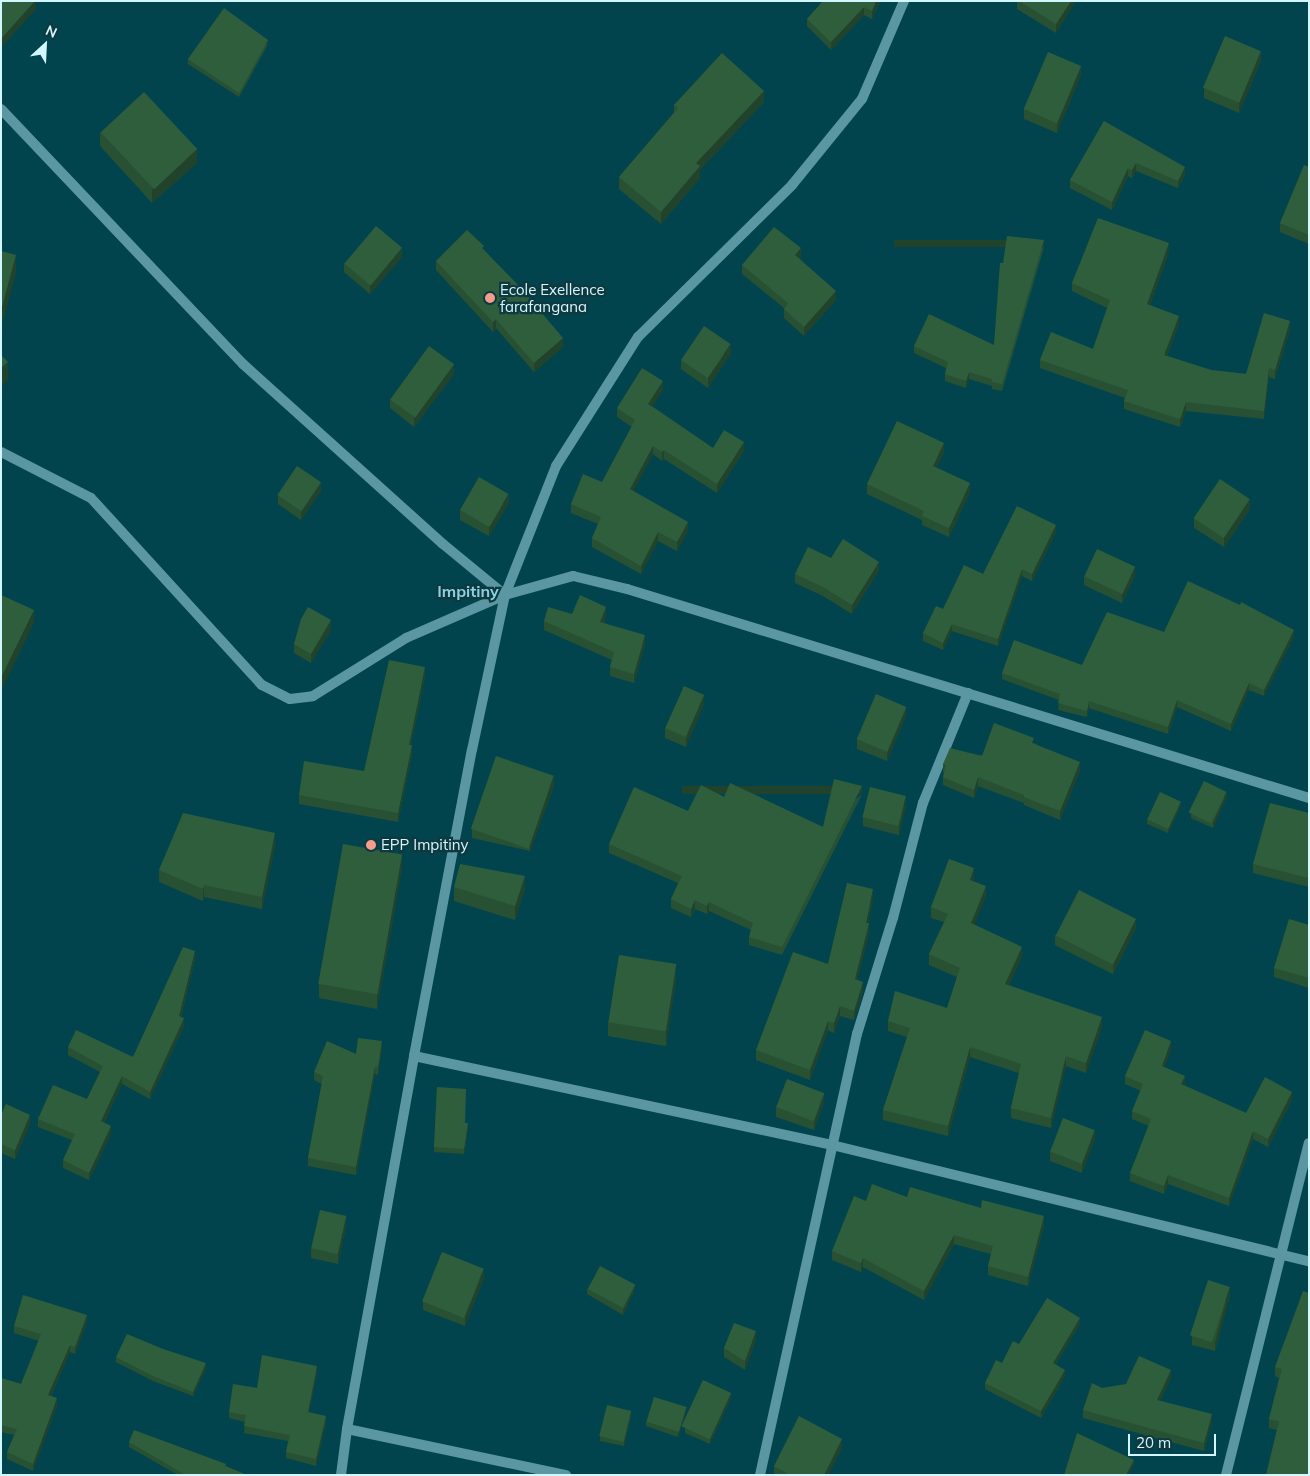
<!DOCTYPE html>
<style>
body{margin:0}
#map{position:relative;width:1310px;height:1476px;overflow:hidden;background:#02444e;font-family:Mulish,sans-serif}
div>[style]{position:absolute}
.street>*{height:10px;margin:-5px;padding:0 5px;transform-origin:5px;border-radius:5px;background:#5b97a3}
.wall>*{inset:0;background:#285134}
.shaded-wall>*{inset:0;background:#21422b;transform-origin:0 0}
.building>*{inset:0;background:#2f5e3d;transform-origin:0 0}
.dots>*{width:14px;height:14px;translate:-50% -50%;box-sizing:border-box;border:2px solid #0f383f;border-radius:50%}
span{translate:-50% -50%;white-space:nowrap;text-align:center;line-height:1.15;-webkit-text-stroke:4.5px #0f383f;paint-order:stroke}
.poi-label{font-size:15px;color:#d3f7fe}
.left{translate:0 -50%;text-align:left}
.neighbourhood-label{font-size:16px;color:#89d2e1;font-weight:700}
.frame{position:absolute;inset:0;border:2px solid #d3f7fe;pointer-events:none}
.north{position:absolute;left:20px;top:20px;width:50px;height:50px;-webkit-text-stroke:4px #0f383f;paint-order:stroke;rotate:25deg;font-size:14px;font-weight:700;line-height:20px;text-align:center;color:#d3f7fe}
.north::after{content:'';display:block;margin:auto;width:18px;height:22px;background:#d3f7fe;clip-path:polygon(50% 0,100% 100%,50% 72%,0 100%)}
.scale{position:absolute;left:1128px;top:1434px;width:88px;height:22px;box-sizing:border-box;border:2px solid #d3f7fe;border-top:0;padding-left:6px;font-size:15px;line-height:18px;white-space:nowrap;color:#d3f7fe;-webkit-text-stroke:4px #0f383f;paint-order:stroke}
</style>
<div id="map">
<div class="street">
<i style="left:1px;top:109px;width:352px;rotate:46.5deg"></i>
<i style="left:243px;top:364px;width:269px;rotate:42deg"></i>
<i style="left:443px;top:544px;width:80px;rotate:39.4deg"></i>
<i style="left:1px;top:452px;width:101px;rotate:27.1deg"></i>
<i style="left:91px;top:498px;width:253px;rotate:47.6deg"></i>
<i style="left:262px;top:685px;width:31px;rotate:27deg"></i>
<i style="left:290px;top:699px;width:23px;rotate:-7deg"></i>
<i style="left:313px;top:696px;width:110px;rotate:-31.9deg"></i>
<i style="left:406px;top:638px;width:108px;rotate:-23.5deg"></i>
<i style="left:505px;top:595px;width:71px;rotate:-15.6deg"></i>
<i style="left:573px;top:576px;width:56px;rotate:13.5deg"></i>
<i style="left:627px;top:589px;width:713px;rotate:17.04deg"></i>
<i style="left:414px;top:1056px;width:427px;rotate:12deg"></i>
<i style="left:832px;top:1145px;width:491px;rotate:13.7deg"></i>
<i style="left:347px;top:1429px;width:224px;rotate:11.9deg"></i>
<i style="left:341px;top:1475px;width:46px;rotate:-82.6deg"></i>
<i style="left:347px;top:1429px;width:379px;rotate:-79.8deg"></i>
<i style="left:414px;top:1056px;width:311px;rotate:-79.3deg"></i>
<i style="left:472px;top:750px;width:158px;rotate:-78deg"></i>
<i style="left:505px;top:595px;width:139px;rotate:-68.4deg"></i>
<i style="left:556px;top:466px;width:153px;rotate:-57.6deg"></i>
<i style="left:638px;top:337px;width:216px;rotate:-44.6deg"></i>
<i style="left:792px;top:185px;width:111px;rotate:-50.9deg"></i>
<i style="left:862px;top:99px;width:107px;rotate:-66.8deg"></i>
<i style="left:760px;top:1475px;width:452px;rotate:-77.6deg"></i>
<i style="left:857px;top:1034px;width:121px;rotate:-72.8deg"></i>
<i style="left:893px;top:918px;width:119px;rotate:-75.4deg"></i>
<i style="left:923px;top:803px;width:119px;rotate:-67.8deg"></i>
<i style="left:1226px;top:1475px;width:342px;rotate:-76deg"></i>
</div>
<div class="wall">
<i style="clip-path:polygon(823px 1px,880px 1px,872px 19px,864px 15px,831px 50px,807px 26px,807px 19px)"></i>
<i style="clip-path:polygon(1017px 1px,1076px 1px,1056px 33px,1017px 9px)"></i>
<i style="clip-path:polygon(268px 44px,239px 97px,188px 64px,188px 59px)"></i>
<i style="clip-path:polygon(1261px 61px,1239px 113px,1204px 98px,1204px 88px)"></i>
<i style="clip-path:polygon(1081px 75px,1057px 133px,1024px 119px,1024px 109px)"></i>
<i style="clip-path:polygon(764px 102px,700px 170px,700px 178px,661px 224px,619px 189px,619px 177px,674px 113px,674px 105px)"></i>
<i style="clip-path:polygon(1104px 121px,1185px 175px,1178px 188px,1136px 171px,1132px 178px,1128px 176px,1112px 210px,1070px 188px,1070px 180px)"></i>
<i style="clip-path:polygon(100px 132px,197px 163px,152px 203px,100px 146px)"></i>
<i style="clip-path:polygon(1309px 167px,1309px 244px,1280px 232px,1280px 223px)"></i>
<i style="clip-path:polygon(1044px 247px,1002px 391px,992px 389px,992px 386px,969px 379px,966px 388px,945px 381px,945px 374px,946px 368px,914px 353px,914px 346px,994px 345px,1003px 263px)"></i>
<i style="clip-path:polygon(484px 250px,563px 347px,534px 372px,496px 328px,493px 332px,436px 270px,436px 261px)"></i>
<i style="clip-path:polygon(1169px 252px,1150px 305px,1179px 324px,1167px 356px,1211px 370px,1246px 374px,1290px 329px,1275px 379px,1269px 377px,1264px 419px,1186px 411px,1180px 427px,1124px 409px,1124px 401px,1125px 398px,1040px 368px,1040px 360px,1093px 349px,1107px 308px,1072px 291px,1072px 283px)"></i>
<i style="clip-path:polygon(402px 257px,370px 294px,344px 272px,344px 263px)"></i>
<i style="clip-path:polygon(801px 258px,800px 259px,836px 300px,804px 336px,784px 318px,784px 308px,742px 274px,742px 265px)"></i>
<i style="clip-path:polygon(731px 353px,708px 388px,681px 369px,681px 360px)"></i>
<i style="clip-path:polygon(454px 374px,414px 427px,390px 408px,390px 399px)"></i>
<i style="clip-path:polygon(663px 390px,652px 406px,713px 448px,744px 451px,717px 493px,664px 459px,662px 461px,653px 454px,633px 491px,688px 531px,677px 551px,658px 541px,641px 574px,592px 547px,592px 538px,598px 524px,571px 513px,571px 504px,602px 482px,632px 427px,617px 417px,617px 408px)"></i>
<i style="clip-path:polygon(944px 452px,936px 468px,970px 492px,949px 537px,922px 525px,922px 520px,867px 494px,867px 484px)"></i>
<i style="clip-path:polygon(321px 491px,301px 520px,278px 504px,278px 495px)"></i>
<i style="clip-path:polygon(509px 503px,489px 536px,460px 520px,460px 510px)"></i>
<i style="clip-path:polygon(1250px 509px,1224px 547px,1194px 528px,1194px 518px)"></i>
<i style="clip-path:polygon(1056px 532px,1032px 581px,1022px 576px,998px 646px,952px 631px,943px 650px,923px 641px,923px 633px,943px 609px,983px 574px)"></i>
<i style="clip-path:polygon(831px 558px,879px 570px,852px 614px,823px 596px,795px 583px,795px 574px)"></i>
<i style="clip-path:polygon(1084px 576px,1135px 576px,1122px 603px,1084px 585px)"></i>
<i style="clip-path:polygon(572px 614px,606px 616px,604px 623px,645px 644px,634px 683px,610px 676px,610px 667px,612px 660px,544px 630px,544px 621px)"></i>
<i style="clip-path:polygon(331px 630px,311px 663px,294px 653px,294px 644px)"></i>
<i style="clip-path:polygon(1164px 632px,1294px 637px,1264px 696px,1249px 690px,1231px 731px,1177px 707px,1168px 734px,1089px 708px,1087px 717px,1058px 710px,1059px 700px,1002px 679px,1002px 673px,1082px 665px)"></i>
<i style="clip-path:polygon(425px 676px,411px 745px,412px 754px,398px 822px,299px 804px,299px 795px,364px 771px)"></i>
<i style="clip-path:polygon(704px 704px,686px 747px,665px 738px,665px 728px)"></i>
<i style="clip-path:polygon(906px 716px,887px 761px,857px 749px,857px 739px)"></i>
<i style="clip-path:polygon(1034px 743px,1080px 771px,1060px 820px,1024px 805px,1024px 803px,978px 786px,974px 798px,943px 785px,943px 777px,944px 773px,943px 772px,943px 764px)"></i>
<i style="clip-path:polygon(554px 786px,530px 851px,472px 838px,472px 829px)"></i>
<i style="clip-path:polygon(862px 794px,782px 955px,749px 945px,749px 937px,751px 930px,709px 911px,707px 914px,695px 909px,691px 917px,671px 908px,671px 899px,678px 883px,609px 853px,609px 844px,724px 797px,823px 827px)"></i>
<i style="clip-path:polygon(1227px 796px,1213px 828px,1191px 818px,1191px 814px)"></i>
<i style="clip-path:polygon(906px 805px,899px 835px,863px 826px,863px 817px)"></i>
<i style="clip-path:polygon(1181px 806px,1168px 833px,1147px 824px,1147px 819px)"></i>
<i style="clip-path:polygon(1309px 813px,1309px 887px,1253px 873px,1253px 864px)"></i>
<i style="clip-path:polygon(275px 845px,262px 909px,204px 897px,203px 901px,159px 882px,159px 870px)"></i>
<i style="clip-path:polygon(402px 868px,377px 1009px,319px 998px,319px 984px)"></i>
<i style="clip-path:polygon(974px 879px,973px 881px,986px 896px,974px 924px,1022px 957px,1009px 985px,1102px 1027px,1086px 1073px,1066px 1066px,1051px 1128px,1011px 1118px,1011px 1108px,1019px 1073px,970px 1057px,948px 1136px,883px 1120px,883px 1110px,907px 1037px,888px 1031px,888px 1021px,947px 1008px,957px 977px,929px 965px,929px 954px,944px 922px,931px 918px,931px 907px)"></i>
<i style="clip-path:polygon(454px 887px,525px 889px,515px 920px,454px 901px)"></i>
<i style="clip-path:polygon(873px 899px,868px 923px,869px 933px,857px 980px,863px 991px,854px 1020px,840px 1016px,834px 1033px,828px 1030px,810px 1080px,756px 1060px,756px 1050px,828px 964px)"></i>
<i style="clip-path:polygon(1309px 925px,1309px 988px,1274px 977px,1274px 968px)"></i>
<i style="clip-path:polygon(1136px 928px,1113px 974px,1055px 945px,1055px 935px)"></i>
<i style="clip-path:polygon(195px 959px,181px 1017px,184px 1026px,150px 1099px,122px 1084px,104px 1123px,111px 1134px,89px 1180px,63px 1168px,63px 1160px,72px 1140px,38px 1127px,38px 1119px,87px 1099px,100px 1072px,68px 1055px,68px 1047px,133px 1057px)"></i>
<i style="clip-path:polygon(676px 978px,666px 1046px,608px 1036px,608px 1022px)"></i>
<i style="clip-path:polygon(382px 1049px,378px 1075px,375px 1074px,356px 1175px,308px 1166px,308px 1158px,322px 1084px,314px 1080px,314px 1072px,356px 1054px)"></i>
<i style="clip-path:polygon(1171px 1050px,1164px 1067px,1185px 1084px,1184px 1085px,1246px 1113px,1292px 1100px,1268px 1147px,1253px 1139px,1229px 1206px,1168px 1184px,1164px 1194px,1130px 1181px,1130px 1173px,1149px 1126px,1132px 1119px,1132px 1111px,1141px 1091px,1125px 1084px,1125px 1076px)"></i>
<i style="clip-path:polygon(437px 1087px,465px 1123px,468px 1128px,464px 1154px,434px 1152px)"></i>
<i style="clip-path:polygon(824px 1102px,814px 1130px,776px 1117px,776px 1107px)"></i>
<i style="clip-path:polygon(1px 1115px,30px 1124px,15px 1159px,1px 1153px)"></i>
<i style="clip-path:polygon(1095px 1139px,1082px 1173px,1050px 1161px,1050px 1152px)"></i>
<i style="clip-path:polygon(907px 1197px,1044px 1225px,1028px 1286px,988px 1275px,988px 1266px,991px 1254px,954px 1244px,924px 1300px,863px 1267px,861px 1272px,832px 1260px,832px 1251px,866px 1201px)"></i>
<i style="clip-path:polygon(346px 1226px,338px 1264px,311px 1258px,311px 1248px)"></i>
<i style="clip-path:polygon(484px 1278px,465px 1326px,423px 1310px,423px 1301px)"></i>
<i style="clip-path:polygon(587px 1289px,635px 1289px,623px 1315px,587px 1294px)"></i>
<i style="clip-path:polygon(1309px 1293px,1277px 1430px,1269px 1428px,1269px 1419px,1279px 1378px,1275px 1376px,1275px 1367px)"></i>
<i style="clip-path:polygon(1230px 1296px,1215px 1351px,1192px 1345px,1192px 1336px)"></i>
<i style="clip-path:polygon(87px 1322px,75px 1354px,70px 1352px,51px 1396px,57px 1405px,33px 1471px,7px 1459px,7px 1452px,14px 1435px,1px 1432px,1px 1378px,21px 1384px,39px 1341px,14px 1333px,14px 1326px)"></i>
<i style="clip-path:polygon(1080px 1324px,1056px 1364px,1065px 1376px,1041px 1418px,985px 1389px,985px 1383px,1019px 1344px)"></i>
<i style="clip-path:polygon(756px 1340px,745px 1370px,724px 1357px,724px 1348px)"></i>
<i style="clip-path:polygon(116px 1357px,206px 1368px,193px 1396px,153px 1381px,116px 1362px)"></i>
<i style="clip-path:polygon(317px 1373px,309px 1412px,326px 1423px,316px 1466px,286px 1458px,286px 1452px,288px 1441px,244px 1433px,245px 1422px,229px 1418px,229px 1412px,257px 1388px)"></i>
<i style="clip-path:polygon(1171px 1378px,1160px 1401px,1212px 1422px,1204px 1451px,1083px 1418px,1083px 1410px,1102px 1388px)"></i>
<i style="clip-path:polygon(731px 1398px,710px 1444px,685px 1433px,685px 1428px)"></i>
<i style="clip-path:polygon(686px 1412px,678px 1437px,646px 1426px,646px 1422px)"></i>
<i style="clip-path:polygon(631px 1416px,624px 1446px,600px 1441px,600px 1436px)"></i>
<i style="clip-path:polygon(129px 1442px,226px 1466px,247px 1475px,178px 1475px,129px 1447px)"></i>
<i style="clip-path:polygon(842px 1448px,828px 1475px,774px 1475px,774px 1466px)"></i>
</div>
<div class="shaded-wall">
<i style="clip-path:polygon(35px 1px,36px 1px,36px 9px,1px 48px,1px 39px)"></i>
<i style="clip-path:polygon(876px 1px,880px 1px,872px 19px,872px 11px)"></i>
<i style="clip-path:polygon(1071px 1px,1076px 1px,1056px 33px,1056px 24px)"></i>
<i style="clip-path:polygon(864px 7px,864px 15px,831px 50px,831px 42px)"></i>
<i style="left:268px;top:40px;width:4px;height:60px;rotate:90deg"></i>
<i style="clip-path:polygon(1261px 51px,1261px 61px,1239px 113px,1239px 104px)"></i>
<i style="clip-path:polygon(1081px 66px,1081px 75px,1057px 133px,1057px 124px)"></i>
<i style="clip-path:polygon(764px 91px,764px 102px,700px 170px,700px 178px,661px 224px,661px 212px,696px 163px)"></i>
<i style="clip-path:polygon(197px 149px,197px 163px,152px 203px,152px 189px)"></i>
<i style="clip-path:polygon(1136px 163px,1136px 171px,1132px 178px,1132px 170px)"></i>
<i style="clip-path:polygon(1185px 167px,1185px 175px,1178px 188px,1178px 181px)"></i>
<i style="clip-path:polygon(1128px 168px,1128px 176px,1112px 210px,1112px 202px)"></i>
<i style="left:1044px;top:240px;width:7px;height:150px;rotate:90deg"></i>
<i style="clip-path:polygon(1169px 243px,1169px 252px,1147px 313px,1147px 304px)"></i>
<i style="clip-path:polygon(402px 248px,402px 257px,370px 294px,370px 285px)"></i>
<i style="clip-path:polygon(801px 248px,801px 258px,795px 264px,795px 255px)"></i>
<i style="clip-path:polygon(16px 255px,16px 273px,1px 329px,1px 311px)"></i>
<i style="clip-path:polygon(836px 291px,836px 300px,804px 336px,804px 327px)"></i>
<i style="clip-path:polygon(1179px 316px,1179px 324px,1164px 363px,1164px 355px)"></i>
<i style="clip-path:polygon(496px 319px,496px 328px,493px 332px,493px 322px)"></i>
<i style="clip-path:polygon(1290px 321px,1290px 329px,1275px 379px,1275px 370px)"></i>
<i style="clip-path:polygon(563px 338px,563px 347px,534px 372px,534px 363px)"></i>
<i style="clip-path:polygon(731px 344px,731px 353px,708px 388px,708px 378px)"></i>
<i style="clip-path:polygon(8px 362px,8px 380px,1px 386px,1px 368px)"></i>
<i style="clip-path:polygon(454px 364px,454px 374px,414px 427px,414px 418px)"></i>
<i style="clip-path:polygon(1269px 368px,1269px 377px,1264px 419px,1264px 411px)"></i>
<i style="clip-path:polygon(969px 372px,969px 379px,966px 388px,966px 381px)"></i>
<i style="clip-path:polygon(663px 381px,663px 390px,648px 413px,648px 404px)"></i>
<i style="clip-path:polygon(1186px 402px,1186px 411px,1180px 427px,1180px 419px)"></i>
<i style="clip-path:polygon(744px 442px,744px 451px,717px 493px,717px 484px)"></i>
<i style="clip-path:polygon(944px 443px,944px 452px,933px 476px,933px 466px)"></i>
<i style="clip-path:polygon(653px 446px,653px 454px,630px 498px,630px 489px)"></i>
<i style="clip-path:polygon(664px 450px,664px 459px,662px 461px,662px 452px)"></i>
<i style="clip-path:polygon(321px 482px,321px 491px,301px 520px,301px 511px)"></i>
<i style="clip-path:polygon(970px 483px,970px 492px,949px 537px,949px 528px)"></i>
<i style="clip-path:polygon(509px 494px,509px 503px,489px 536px,489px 527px)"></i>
<i style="clip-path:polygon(1250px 499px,1250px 509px,1224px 547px,1224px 538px)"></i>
<i style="clip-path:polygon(688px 522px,688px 531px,677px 551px,677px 542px)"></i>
<i style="clip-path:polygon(1056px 525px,1056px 532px,1032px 581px,1032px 574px)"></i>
<i style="clip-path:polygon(658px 532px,658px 541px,641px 574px,641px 566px)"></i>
<i style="clip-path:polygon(879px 562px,879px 570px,852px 614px,852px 605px)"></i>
<i style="clip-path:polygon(1135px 567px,1135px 576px,1122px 603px,1122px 594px)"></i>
<i style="clip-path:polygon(1022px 569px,1022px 576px,998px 646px,998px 639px)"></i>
<i style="clip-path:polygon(606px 607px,606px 616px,600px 631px,600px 622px)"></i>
<i style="clip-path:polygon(34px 610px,34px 623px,1px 691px,1px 678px)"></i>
<i style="clip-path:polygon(331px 620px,331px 630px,311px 663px,311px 654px)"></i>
<i style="clip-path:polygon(952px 624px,952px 631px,943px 650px,943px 643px)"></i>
<i style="clip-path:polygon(1294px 630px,1294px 637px,1264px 696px,1264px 690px)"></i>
<i style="clip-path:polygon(645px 635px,645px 644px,634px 683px,634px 674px)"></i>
<i style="clip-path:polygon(425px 667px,425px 676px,409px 754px,409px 745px)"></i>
<i style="clip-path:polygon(1249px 683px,1249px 690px,1231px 731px,1231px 724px)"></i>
<i style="clip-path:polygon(704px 695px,704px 704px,686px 747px,686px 738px)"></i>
<i style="clip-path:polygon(1177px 700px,1177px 707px,1168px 734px,1168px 727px)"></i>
<i style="clip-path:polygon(1089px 701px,1089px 708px,1087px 717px,1087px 711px)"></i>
<i style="clip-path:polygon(906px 707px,906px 716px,887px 761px,887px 752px)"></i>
<i style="clip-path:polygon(412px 745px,412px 754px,398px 822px,398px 813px)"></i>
<i style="clip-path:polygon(1080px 762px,1080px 771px,1060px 820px,1060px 811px)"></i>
<i style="clip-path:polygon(554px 776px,554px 786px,530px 851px,530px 842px)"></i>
<i style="clip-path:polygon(978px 777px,978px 786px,974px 798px,974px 790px)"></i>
<i style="left:862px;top:786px;width:8px;height:180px;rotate:90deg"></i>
<i style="clip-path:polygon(1227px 792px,1227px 796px,1213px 828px,1213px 823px)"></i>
<i style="clip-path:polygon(906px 796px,906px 805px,899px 835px,899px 826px)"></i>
<i style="clip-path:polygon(1181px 802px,1181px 806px,1168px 833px,1168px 829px)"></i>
<i style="clip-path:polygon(275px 833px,275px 845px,262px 909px,262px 897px)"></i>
<i style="clip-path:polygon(402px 854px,402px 868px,377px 1009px,377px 995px)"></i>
<i style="clip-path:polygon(974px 868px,974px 879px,970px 890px,970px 880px)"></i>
<i style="clip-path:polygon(525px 876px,525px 889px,515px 920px,515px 906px)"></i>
<i style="clip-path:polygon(204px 885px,204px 897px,203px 901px,203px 889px)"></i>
<i style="clip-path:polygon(986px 886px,986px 896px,971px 933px,971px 923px)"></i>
<i style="clip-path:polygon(873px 889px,873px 899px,866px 932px,866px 923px)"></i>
<i style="clip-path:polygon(695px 900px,695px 909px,691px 917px,691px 909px)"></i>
<i style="clip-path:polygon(709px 902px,709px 911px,707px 914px,707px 906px)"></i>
<i style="clip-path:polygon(1136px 919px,1136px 928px,1113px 974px,1113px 965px)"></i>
<i style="clip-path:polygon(869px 923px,869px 933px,855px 988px,855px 979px)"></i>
<i style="clip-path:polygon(1022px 947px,1022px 957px,1005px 994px,1005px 984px)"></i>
<i style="clip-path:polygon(195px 951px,195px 959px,179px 1024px,179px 1016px)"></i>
<i style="clip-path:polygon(676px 964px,676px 978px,666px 1046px,666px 1032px)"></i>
<i style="clip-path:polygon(863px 982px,863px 991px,854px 1020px,854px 1011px)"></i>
<i style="clip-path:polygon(840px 1006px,840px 1016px,834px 1033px,834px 1023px)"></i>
<i style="clip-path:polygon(1102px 1017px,1102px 1027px,1086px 1073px,1086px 1063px)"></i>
<i style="clip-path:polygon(184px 1018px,184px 1026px,150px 1099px,150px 1092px)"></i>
<i style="clip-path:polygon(828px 1021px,828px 1030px,810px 1080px,810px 1070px)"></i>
<i style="clip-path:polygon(382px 1041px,382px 1049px,378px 1075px,378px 1067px)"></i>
<i style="clip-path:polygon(1171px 1041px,1171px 1050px,1162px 1074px,1162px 1066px)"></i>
<i style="clip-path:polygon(970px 1047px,970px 1057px,948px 1136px,948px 1126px)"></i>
<i style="clip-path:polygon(1066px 1056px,1066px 1066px,1051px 1128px,1051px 1118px)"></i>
<i style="clip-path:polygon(375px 1066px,375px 1074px,356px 1175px,356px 1167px)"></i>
<i style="clip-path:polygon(122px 1076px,122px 1084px,101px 1129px,101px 1121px)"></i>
<i style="clip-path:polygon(1185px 1076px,1185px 1084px,1181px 1092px,1181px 1084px)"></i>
<i style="clip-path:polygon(1292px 1092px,1292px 1100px,1268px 1147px,1268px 1139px)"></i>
<i style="clip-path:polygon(824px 1093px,824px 1102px,814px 1130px,814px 1121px)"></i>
<i style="clip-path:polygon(30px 1115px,30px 1124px,15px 1159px,15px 1150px)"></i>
<i style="clip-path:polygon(468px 1123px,468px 1128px,464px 1154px,464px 1149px)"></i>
<i style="clip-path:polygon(111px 1126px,111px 1134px,89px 1180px,89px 1173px)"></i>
<i style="clip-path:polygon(1095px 1130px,1095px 1139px,1082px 1173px,1082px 1164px)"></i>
<i style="clip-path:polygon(1253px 1131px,1253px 1139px,1229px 1206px,1229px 1198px)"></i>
<i style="clip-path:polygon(1168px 1175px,1168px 1184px,1164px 1194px,1164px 1186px)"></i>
<i style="clip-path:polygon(346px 1216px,346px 1226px,338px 1264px,338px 1254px)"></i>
<i style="clip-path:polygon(1044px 1216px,1044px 1225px,1028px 1286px,1028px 1277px)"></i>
<i style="clip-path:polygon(954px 1235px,954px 1244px,924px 1300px,924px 1291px)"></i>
<i style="clip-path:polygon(863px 1258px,863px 1267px,861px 1272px,861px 1263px)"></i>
<i style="clip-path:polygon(484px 1269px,484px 1278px,465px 1326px,465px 1317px)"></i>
<i style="clip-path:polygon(635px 1285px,635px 1289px,623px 1315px,623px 1310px)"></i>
<i style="clip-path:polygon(1230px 1287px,1230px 1296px,1215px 1351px,1215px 1342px)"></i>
<i style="clip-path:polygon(87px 1315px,87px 1322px,75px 1354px,75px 1347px)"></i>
<i style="clip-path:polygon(1080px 1318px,1080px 1324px,1053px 1369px,1053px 1363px)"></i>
<i style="clip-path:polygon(756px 1331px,756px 1340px,745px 1370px,745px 1361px)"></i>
<i style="clip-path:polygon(70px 1345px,70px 1352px,48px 1402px,48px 1395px)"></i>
<i style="clip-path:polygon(206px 1363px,206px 1368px,193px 1396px,193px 1392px)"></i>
<i style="clip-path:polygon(317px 1366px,317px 1373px,308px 1418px,308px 1412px)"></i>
<i style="clip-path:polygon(1065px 1370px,1065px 1376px,1041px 1418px,1041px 1411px)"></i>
<i style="clip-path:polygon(1171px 1370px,1171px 1378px,1157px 1408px,1157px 1400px)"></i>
<i style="clip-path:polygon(731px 1393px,731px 1398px,710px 1444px,710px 1440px)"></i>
<i style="clip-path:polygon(57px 1398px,57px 1405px,33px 1471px,33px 1464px)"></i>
<i style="clip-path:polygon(686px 1407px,686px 1412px,678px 1437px,678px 1432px)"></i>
<i style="clip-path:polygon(631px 1411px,631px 1416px,624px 1446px,624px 1442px)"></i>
<i style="clip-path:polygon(1212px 1414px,1212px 1422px,1204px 1451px,1204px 1443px)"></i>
<i style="clip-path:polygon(326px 1416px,326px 1423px,316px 1466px,316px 1459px)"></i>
<i style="clip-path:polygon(842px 1439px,842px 1448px,828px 1475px,824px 1475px)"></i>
<i style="clip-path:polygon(1134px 1460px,1134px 1464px,1129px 1475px,1126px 1475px)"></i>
</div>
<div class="building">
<i style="clip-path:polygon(1px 1px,35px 1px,1px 39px)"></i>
<i style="clip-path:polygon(823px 1px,876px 1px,872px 11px,864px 7px,831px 42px,807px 19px)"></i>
<i style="clip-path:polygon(1019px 1px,1071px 1px,1056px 24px)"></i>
<i style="clip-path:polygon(224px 8px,268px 40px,239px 93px,188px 59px)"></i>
<i style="left:1225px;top:36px;width:39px;height:56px;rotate:23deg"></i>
<i style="left:1048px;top:52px;width:36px;height:62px;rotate:23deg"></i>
<i style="clip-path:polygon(722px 53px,764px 91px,696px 163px,700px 166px,661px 212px,619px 177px,678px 108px,674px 105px)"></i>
<i style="left:144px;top:92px;width:78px;height:59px;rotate:47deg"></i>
<i style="clip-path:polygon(1104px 121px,1185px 167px,1178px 181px,1136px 163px,1132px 170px,1128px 168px,1112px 202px,1070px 180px)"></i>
<i style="clip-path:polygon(1304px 165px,1309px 167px,1309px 235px,1280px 223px)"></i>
<i style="clip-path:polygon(1098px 218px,1169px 243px,1147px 304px,1179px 316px,1164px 355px,1211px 370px,1246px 374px,1264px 313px,1290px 321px,1275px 370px,1269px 368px,1264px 411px,1186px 402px,1180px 419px,1124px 401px,1128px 390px,1040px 360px,1051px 332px,1093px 349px,1110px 300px,1072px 283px)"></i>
<i style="left:376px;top:226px;width:34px;height:49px;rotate:40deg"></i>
<i style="clip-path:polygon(774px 227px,801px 248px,795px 255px,836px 291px,804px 327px,784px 309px,788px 303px,742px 265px)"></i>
<i style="clip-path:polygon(467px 230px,484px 246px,482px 248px,518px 285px,563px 338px,534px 363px,496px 319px,493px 322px,436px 261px)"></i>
<i style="clip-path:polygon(1007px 236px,1044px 240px,1002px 384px,992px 382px,992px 379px,969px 372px,966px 381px,945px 374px,948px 362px,914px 346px,929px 314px,994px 345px,1000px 263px,1003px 263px)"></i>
<i style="clip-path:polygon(1px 251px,16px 255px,1px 311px)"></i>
<i style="left:704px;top:326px;width:32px;height:41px;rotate:34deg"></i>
<i style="left:429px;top:346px;width:31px;height:66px;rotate:36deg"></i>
<i style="clip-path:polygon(1px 355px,8px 362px,1px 368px)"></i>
<i style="clip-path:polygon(642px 368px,663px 381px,648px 404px,713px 448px,724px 430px,744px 442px,717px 484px,664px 450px,662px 452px,653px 446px,630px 489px,688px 522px,677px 542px,658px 532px,641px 566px,592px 538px,601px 517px,571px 504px,583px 474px,602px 482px,635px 420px,617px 408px)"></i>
<i style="clip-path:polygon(897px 421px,944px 443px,933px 466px,970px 483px,949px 528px,922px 516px,924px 511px,867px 484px)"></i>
<i style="left:297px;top:466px;width:29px;height:35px;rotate:34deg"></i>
<i style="left:479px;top:477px;width:34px;height:38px;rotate:30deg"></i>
<i style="left:1220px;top:479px;width:36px;height:47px;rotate:34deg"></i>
<i style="clip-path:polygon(1017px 506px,1056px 525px,1032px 574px,1022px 569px,998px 639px,952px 624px,943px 643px,923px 633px,936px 606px,943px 609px,964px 565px,983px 574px)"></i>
<i style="clip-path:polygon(843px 539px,879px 562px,852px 605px,823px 587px,795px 574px,808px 547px,831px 558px)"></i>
<i style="left:1097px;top:549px;width:42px;height:30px;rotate:25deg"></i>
<i style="clip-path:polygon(1188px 581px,1240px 605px,1241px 602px,1294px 630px,1264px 690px,1249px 683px,1231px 724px,1177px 700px,1168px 727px,1089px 701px,1087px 711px,1058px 703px,1060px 694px,1002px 673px,1014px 640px,1082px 665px,1107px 612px,1164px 632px)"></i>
<i style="clip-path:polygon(1px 595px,34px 610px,1px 678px)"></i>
<i style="clip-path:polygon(580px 595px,606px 607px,600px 622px,645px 635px,634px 674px,610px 667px,614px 652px,544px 621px,548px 607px,572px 614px)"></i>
<i style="clip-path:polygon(308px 607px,331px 620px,311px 654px,294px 644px,301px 619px)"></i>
<i style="clip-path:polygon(389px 660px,425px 667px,409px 745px,412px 745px,398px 813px,299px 795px,304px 761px,364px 771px)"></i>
<i style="left:684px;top:686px;width:22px;height:46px;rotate:24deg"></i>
<i style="left:876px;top:694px;width:33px;height:49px;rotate:23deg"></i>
<i style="clip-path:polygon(994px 723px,1034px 738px,1032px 743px,1080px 762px,1060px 811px,1024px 797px,1024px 795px,978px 777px,974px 790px,943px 777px,946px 765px,943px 764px,950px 748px,982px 756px)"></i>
<i style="left:496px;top:756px;width:61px;height:77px;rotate:19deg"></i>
<i style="clip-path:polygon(834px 779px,862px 786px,782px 947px,749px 937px,753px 923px,709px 902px,707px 906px,695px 900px,691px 909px,671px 899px,682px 876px,609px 844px,634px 787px,688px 811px,701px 785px,724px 797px,730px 783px,823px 827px)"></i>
<i style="left:1204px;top:781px;width:25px;height:35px;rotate:26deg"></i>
<i style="left:870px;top:787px;width:37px;height:31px;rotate:14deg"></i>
<i style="left:1160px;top:792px;width:23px;height:30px;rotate:25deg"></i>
<i style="clip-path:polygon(1270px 803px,1309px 813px,1309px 878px,1253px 864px)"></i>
<i style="clip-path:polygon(183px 813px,275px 833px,262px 897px,204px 885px,203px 889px,159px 870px)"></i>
<i style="left:343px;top:844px;width:60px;height:142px;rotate:10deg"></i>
<i style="clip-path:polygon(949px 859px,974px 868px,970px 880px,986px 886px,971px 923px,1022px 947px,1005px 984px,1102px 1017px,1086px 1063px,1066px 1056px,1051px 1118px,1011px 1108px,1021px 1064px,970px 1047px,948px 1126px,883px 1110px,910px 1028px,888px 1021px,895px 991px,947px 1008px,960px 968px,929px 954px,948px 914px,931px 907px)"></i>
<i style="clip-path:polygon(460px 864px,525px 876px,515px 906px,454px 887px)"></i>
<i style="clip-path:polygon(847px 883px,873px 889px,866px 923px,869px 923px,855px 979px,863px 982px,854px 1011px,840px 1006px,834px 1023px,828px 1021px,810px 1070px,756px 1050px,793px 952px,828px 964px)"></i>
<i style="left:1079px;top:890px;width:64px;height:51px;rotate:27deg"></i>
<i style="clip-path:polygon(1289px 919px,1309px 925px,1309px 978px,1274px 968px)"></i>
<i style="clip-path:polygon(183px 947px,195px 951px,179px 1016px,184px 1018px,150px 1092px,122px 1076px,101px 1121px,111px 1126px,89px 1173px,63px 1160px,75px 1134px,38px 1119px,53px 1085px,87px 1099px,103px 1066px,68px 1047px,76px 1030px,133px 1057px)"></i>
<i style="left:619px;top:955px;width:58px;height:68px;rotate:9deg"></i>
<i style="clip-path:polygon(1145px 1030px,1171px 1041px,1162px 1066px,1185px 1076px,1181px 1084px,1246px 1113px,1265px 1077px,1292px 1092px,1268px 1139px,1253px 1131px,1229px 1198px,1168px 1175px,1164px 1186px,1130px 1173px,1151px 1119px,1132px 1111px,1143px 1084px,1125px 1076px)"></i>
<i style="clip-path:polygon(358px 1038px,382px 1041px,378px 1067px,375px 1066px,356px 1167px,308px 1158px,323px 1076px,314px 1072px,327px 1041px,356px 1054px)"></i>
<i style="left:787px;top:1079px;width:40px;height:30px;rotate:21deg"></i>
<i style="clip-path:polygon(437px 1087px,466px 1089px,465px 1123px,468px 1123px,464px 1149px,434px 1147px)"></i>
<i style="clip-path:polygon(6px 1104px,30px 1115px,15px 1150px,1px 1144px,1px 1115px)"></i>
<i style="left:1063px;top:1118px;width:34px;height:36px;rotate:21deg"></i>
<i style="clip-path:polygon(872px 1184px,907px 1197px,910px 1187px,981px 1208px,982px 1200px,1044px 1216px,1028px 1277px,988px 1266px,993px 1246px,954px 1235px,924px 1291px,863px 1258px,861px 1263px,832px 1251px,854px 1196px,866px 1201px)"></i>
<i style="left:320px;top:1210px;width:27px;height:39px;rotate:13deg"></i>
<i style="left:442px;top:1252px;width:45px;height:53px;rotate:22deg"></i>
<i style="left:600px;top:1266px;width:40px;height:26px;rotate:28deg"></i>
<i style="left:1208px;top:1280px;width:23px;height:58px;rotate:18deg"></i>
<i style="clip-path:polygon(1303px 1291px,1309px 1293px,1309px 1475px,1266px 1475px,1279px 1421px,1269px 1419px,1282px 1369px,1275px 1367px)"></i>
<i style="clip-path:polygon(23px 1295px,87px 1315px,75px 1347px,70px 1345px,48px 1395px,57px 1398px,33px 1464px,7px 1452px,17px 1429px,1px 1425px,1px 1378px,21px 1384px,41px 1334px,14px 1326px)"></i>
<i style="clip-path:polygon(1047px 1298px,1080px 1318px,1053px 1363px,1065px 1370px,1041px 1411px,985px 1383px,996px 1360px,1002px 1363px,1013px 1341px,1019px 1344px)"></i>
<i style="clip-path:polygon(734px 1323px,756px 1331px,745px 1361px,724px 1348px)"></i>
<i style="clip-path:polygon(127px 1334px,163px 1349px,206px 1363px,193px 1392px,153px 1376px,116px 1357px)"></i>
<i style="clip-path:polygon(262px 1355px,317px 1366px,308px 1412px,326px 1416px,316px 1459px,286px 1452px,290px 1435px,244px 1426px,246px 1415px,229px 1412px,233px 1384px,257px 1388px)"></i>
<i style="clip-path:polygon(1139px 1356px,1171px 1370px,1157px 1400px,1212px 1414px,1204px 1443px,1083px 1410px,1092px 1383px,1102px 1388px,1126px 1384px)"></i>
<i style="left:703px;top:1380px;width:31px;height:51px;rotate:25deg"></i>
<i style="left:654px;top:1397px;width:34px;height:26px;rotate:17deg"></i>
<i style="left:607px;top:1405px;width:25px;height:32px;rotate:14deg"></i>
<i style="clip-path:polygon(799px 1416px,842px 1439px,824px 1475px,790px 1475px,774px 1466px)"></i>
<i style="clip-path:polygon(134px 1430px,226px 1464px,225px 1466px,247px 1475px,186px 1475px,129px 1442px)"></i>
<i style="clip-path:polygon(1077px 1433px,1134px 1460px,1126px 1475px,1064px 1475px)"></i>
</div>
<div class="dots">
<i style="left:490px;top:298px;background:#f49d8c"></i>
<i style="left:371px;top:845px;background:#f49d8c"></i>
</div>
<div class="poi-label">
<span class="left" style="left:500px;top:298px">Ecole Exellence<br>farafangana</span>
<span class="left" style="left:381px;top:845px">EPP Impitiny</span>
</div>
<div class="neighbourhood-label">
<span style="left:468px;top:591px">Impitiny</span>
</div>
<div class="frame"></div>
<div class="north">N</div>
<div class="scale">20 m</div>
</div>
